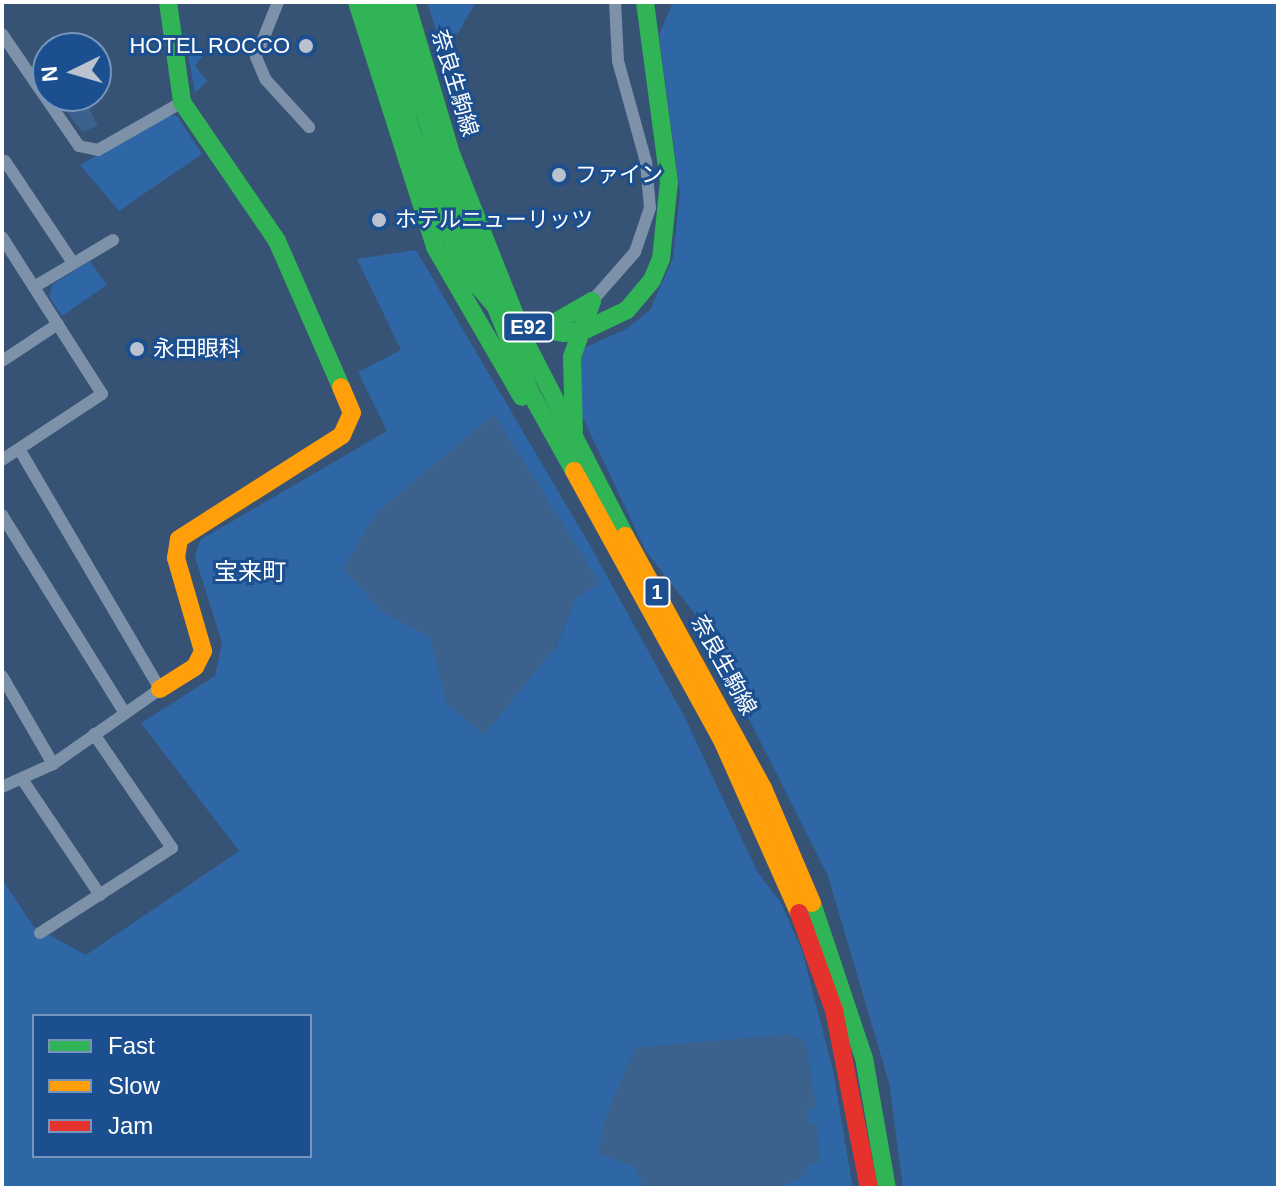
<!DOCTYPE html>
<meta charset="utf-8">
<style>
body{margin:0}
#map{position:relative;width:1280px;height:1190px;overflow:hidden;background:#365274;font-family:Arial,"Noto Sans JP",sans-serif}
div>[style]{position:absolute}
.green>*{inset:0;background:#2f66a5}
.water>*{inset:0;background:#3b618d}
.street>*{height:12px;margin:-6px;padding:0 6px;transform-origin:6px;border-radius:6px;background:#7d92a8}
.fast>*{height:18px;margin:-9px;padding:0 9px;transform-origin:9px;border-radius:9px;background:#30b455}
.slow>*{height:18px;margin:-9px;padding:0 9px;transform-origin:9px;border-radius:9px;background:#ff9f0a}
.jam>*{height:18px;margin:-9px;padding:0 9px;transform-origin:9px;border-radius:9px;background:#e5322d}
.dots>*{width:22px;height:22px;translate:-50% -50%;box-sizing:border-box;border:4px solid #1b4f8f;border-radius:50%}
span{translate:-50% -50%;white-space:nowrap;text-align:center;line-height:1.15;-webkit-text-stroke:6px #1b4f8f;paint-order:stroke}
.shield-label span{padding:2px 6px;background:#1b4f8f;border:2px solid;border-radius:6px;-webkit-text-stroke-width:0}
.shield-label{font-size:20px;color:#fff;font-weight:700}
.poi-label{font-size:22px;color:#fff}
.right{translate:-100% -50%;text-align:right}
.left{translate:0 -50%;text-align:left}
.street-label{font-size:22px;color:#fff}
.neighbourhood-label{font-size:24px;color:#fff}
.frame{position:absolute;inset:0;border:4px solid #fff;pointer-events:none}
.legend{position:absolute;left:32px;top:1014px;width:280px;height:144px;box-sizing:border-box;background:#1b4f8f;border:2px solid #7695bc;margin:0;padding:10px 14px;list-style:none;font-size:24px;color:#fff}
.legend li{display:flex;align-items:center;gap:16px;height:40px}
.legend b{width:40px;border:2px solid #7695bc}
.north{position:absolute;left:32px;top:32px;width:80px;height:80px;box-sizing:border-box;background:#1b4f8f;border:2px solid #7695bc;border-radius:50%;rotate:265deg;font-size:22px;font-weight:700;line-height:32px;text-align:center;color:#fff}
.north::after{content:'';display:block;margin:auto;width:28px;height:36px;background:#b9c2ce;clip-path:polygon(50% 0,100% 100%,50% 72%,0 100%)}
</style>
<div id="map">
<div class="green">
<i style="clip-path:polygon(427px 2px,476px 2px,458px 33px,440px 43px)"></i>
<i style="clip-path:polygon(673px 2px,1278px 2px,1278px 1188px,903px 1188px,889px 1083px,828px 876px,698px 618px,646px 551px,580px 412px,577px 380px,584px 348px,626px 329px,650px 310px,673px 258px,680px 193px,659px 35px)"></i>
<i style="clip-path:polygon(184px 31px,203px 55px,195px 66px,207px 81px,195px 93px)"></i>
<i style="clip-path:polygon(168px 115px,177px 116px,202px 154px,119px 211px,80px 165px)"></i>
<i style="clip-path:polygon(evenodd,416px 250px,591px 547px,684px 716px,757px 871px,781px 903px,802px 950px,833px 1071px,853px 1188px,2px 1188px,2px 879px,33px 926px,86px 955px,239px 851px,141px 723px,215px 676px,222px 643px,195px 557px,200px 540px,387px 431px,358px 372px,401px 350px,357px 259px,416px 250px,575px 599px,556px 647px,447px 703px,430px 637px,420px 630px,575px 599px,416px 250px,34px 1016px,310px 1016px,310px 1156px,34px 1156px,34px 1016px)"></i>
<i style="clip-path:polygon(90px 261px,107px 285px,62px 316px,49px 296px,52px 285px)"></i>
</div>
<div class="water">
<i style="clip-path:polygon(55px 96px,83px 96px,98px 126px,82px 132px)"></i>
<i style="clip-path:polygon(494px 414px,600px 583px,575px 599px,556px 646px,484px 735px,447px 703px,430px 637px,382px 612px,343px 568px,376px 513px)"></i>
<i style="clip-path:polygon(790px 1034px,806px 1042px,816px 1108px,807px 1111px,808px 1123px,817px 1124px,819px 1162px,809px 1165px,805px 1175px,777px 1188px,645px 1188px,634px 1166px,598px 1154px,605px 1119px,635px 1048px)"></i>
</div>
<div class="street">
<i style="left:278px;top:2px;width:59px;rotate:111.8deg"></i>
<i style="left:256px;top:57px;width:25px;rotate:67deg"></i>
<i style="left:266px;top:80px;width:64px;rotate:47.5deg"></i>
<i style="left:2px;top:34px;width:136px;rotate:55.5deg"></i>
<i style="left:79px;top:146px;width:19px;rotate:12deg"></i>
<i style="left:98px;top:150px;width:97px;rotate:-29.7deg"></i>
<i style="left:5px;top:161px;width:123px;rotate:56.3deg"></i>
<i style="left:2px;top:237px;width:186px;rotate:57.5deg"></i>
<i style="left:102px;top:394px;width:120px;rotate:146.6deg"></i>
<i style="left:34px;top:287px;width:92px;rotate:-30.7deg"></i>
<i style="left:592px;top:301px;width:65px;rotate:-48.7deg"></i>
<i style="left:635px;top:252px;width:46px;rotate:-71.2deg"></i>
<i style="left:650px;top:208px;width:46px;rotate:-95deg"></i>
<i style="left:646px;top:162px;width:105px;rotate:-105.5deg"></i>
<i style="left:618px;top:61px;width:59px;rotate:-92.9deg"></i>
<i style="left:2px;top:361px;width:67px;rotate:-33.5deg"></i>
<i style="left:2px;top:515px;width:233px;rotate:58.2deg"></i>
<i style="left:2px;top:676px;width:102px;rotate:59.9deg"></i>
<i style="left:22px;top:779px;width:140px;rotate:56.1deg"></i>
<i style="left:2px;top:787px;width:56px;rotate:-24.3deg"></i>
<i style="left:53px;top:764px;width:131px;rotate:-35deg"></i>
<i style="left:160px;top:689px;width:278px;rotate:-120.4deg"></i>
<i style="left:40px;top:933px;width:157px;rotate:-32.8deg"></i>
<i style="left:172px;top:848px;width:138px;rotate:-124.4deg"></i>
</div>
<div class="fast">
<i style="left:168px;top:2px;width:101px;rotate:82deg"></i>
<i style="left:182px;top:102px;width:168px;rotate:55.6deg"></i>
<i style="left:277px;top:241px;width:159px;rotate:66.3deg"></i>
<i style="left:357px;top:2px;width:257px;rotate:72.3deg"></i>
<i style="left:435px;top:247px;width:173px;rotate:59.9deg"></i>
<i style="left:375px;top:2px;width:133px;rotate:74.3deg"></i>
<i style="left:411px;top:130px;width:146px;rotate:69.6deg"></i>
<i style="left:462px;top:267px;width:63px;rotate:49.5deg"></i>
<i style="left:503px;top:315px;width:24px;rotate:28deg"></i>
<i style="left:524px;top:326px;width:41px;rotate:9.9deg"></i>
<i style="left:564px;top:333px;width:23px;rotate:-10deg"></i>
<i style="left:587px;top:329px;width:44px;rotate:-25.4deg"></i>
<i style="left:627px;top:310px;width:39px;rotate:-50deg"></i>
<i style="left:652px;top:280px;width:23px;rotate:-67deg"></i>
<i style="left:661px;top:259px;width:77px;rotate:-84.1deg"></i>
<i style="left:669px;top:182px;width:182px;rotate:-97.6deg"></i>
<i style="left:391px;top:2px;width:195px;rotate:73deg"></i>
<i style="left:448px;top:188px;width:220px;rotate:68.1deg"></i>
<i style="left:530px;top:392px;width:90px;rotate:60.9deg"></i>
<i style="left:406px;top:2px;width:155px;rotate:73.5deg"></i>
<i style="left:450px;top:151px;width:209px;rotate:68.4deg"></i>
<i style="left:527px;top:345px;width:215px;rotate:62.8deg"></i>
<i style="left:533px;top:323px;width:19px;rotate:3deg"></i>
<i style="left:552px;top:324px;width:46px;rotate:-29.9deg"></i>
<i style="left:592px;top:301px;width:59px;rotate:109.7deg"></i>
<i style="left:572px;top:357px;width:74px;rotate:88.5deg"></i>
<i style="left:812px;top:903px;width:163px;rotate:71.5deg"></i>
<i style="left:864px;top:1058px;width:132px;rotate:80deg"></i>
</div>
<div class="slow">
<i style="left:574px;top:471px;width:307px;rotate:61.2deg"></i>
<i style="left:722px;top:740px;width:189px;rotate:66deg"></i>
<i style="left:625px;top:536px;width:287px;rotate:61.3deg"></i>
<i style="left:763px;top:788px;width:125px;rotate:66.9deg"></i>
<i style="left:160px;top:689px;width:41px;rotate:-32.2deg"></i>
<i style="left:195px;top:667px;width:18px;rotate:-63deg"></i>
<i style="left:203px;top:651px;width:97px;rotate:-106.2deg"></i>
<i style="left:176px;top:558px;width:19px;rotate:-81deg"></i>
<i style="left:179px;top:539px;width:193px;rotate:-32.5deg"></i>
<i style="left:342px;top:435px;width:24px;rotate:-66deg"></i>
<i style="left:352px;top:413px;width:28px;rotate:-113deg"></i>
</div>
<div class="jam">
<i style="left:799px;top:913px;width:103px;rotate:70.2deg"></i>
<i style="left:834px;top:1010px;width:181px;rotate:78.9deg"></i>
</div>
<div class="dots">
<i style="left:306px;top:46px;background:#b9c2ce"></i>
<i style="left:559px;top:175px;background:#b9c2ce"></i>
<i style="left:379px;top:220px;background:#b9c2ce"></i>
<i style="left:137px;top:349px;background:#b9c2ce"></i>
</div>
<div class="shield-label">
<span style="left:528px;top:327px">E92</span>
<span style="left:657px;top:592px">1</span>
</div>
<div class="poi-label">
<span class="right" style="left:290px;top:46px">HOTEL ROCCO</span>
<span class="left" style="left:575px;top:175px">ファイン</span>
<span class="left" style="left:395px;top:220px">ホテルニューリッツ</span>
<span class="left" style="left:153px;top:349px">永田眼科</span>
</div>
<div class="street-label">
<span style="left:455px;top:83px;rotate:73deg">奈良生駒線</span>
<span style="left:724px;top:665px;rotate:61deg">奈良生駒線</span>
</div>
<div class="neighbourhood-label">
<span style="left:250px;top:572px">宝来町</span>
</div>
<div class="frame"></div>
<ul class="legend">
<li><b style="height:10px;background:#30b455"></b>Fast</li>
<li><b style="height:10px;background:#ff9f0a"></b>Slow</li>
<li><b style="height:10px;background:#e5322d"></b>Jam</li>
</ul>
<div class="north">N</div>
</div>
